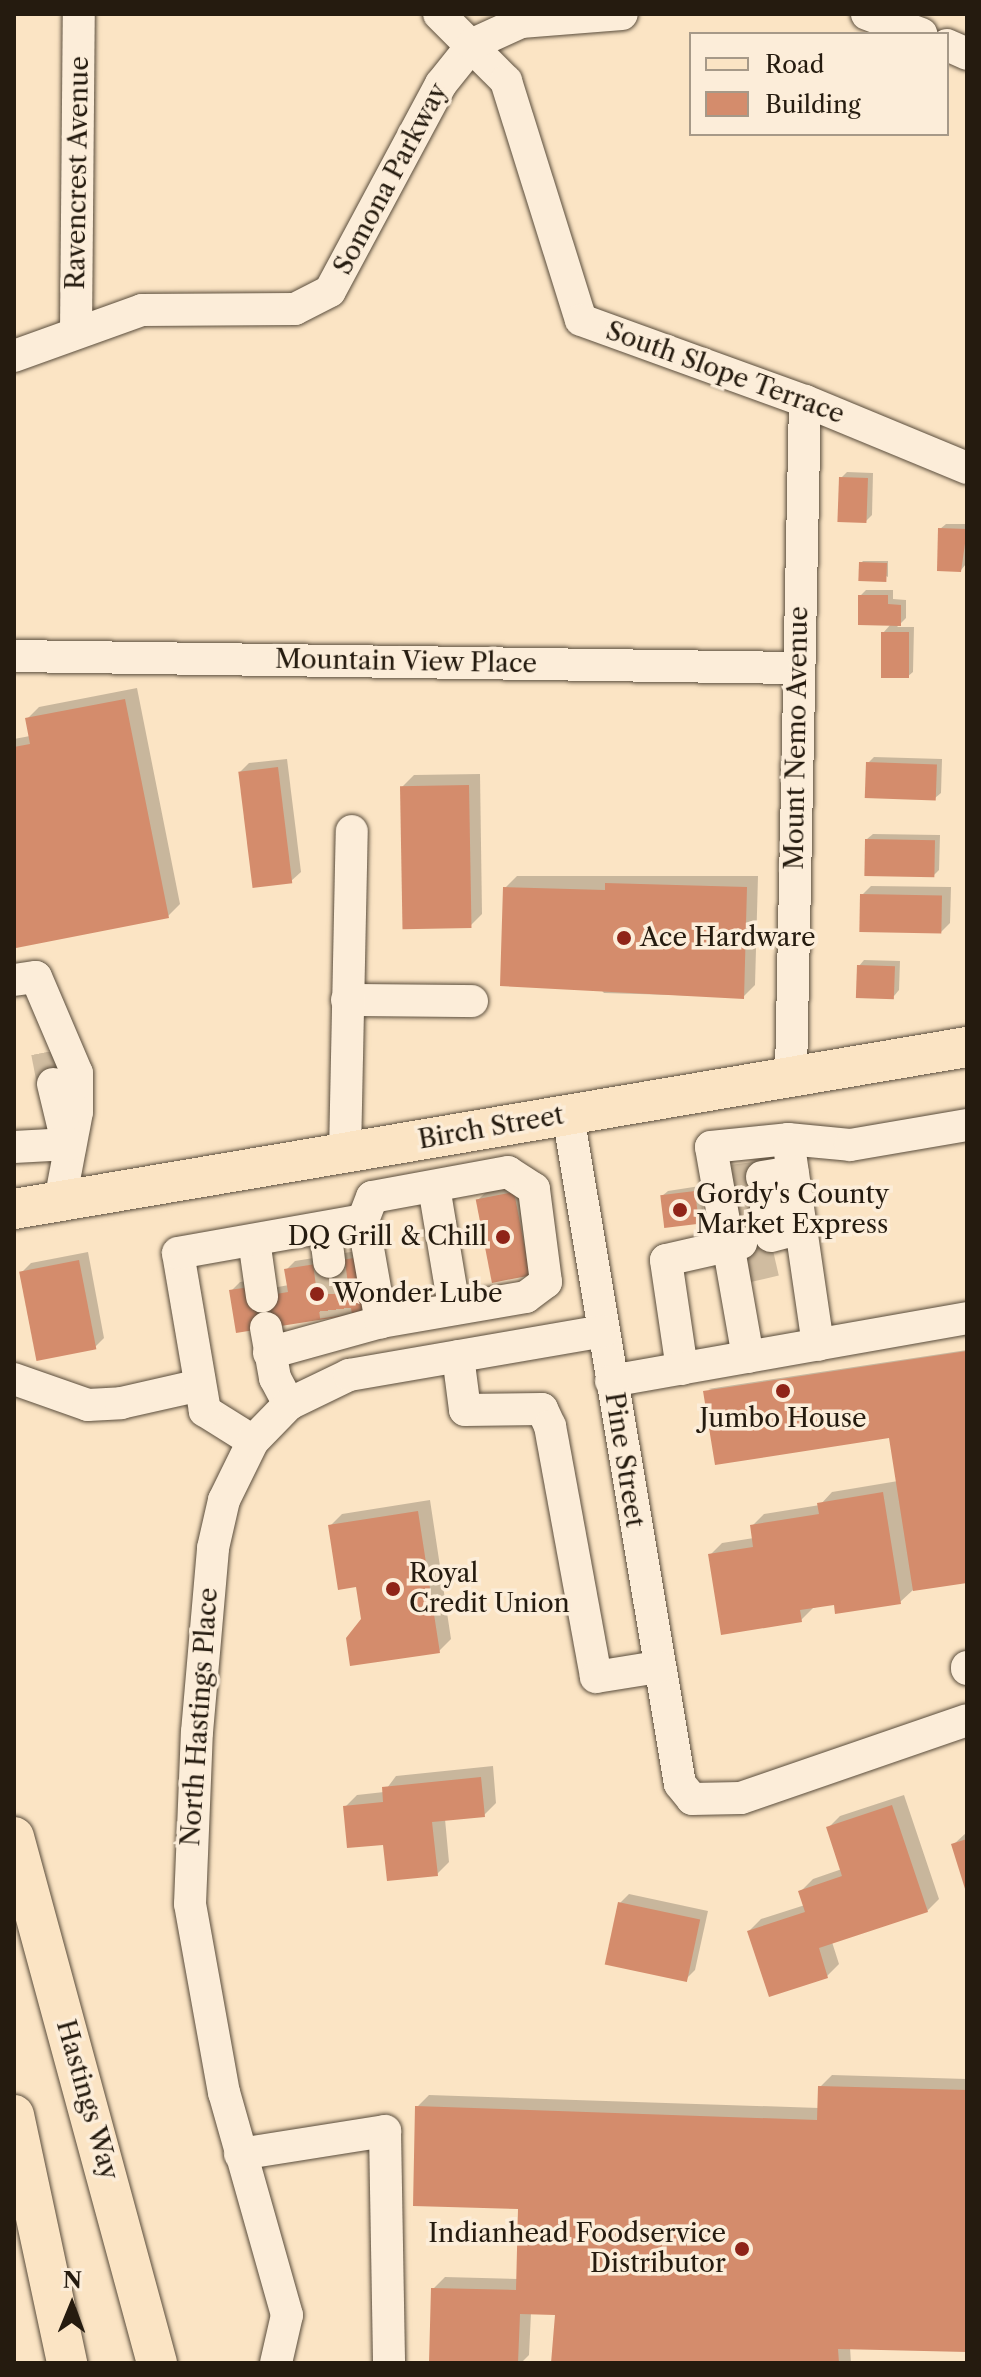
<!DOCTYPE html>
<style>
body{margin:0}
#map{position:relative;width:981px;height:2377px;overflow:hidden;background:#fbe4c4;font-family:"Libre Caslon Text",serif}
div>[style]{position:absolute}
.shadow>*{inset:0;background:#0003}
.building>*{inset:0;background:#d48c6c;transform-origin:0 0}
.minor-tunnel>*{height:32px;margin-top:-16px;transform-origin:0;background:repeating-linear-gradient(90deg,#d0bca0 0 32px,transparent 0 48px)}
.roads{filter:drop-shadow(0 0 2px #5a4d3c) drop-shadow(0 0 2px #5a4d3c)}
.minor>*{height:32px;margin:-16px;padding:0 16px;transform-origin:16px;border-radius:16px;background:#fcedd9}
.major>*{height:40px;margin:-20px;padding:0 20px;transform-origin:20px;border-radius:20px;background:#fbe4c4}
.dots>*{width:22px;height:22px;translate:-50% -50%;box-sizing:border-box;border:4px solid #fcedd9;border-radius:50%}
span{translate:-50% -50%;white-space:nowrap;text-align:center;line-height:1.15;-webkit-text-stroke:7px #fcedd9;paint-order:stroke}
.street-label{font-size:26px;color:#251b0f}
.poi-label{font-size:26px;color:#251b0f}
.left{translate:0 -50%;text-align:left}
.right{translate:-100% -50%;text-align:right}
.frame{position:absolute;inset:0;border:16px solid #251b0f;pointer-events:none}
.legend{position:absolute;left:689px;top:32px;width:260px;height:104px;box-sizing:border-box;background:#fcedd9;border:2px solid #a69988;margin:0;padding:10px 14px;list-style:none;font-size:24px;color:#251b0f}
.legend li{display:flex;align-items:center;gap:16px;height:40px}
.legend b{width:40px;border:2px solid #a69988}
.north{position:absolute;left:32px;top:2265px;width:80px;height:80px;-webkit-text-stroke:6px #fcedd9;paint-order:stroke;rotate:1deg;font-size:22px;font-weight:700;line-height:32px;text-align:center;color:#251b0f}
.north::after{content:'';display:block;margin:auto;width:28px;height:36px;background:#251b0f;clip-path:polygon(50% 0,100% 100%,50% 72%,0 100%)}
</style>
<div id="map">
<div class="shadow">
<i style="clip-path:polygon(847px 472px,873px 473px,872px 515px,866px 521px,841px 478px)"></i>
<i style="clip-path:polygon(946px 524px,967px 524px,966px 564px,961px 570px,940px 529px)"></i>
<i style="clip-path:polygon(863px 561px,888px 561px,888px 577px,861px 563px)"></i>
<i style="clip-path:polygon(866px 590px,893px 590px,893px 599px,906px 600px,906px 618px,897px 627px,914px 627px,913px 672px,907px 677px,883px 633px,891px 624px,860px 596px)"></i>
<i style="clip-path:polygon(137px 688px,180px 904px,168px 916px,17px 946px,14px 739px,30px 736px,27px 719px,39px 707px)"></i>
<i style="clip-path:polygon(874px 757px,942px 759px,941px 793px,935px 798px,868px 763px)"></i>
<i style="clip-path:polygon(287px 759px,301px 872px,291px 881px,240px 772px,249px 763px)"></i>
<i style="clip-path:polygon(480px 774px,482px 914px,470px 926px,402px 787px,414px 775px)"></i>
<i style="clip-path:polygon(873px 834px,940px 835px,939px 870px,933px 876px,867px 839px)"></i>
<i style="clip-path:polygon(517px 876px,758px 876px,755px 985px,743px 997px,604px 993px,505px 888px)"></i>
<i style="clip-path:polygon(871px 886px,951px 887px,950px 923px,941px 932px,862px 895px)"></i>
<i style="clip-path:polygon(864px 960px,900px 961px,899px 990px,894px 996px,859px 966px)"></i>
<i style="clip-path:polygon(523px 1184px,529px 1273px,478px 1200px,487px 1191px)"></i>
<i style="clip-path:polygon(700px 1186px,704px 1216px,698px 1222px,662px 1196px,668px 1191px)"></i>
<i style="clip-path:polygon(363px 1250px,371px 1302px,362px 1311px,231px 1291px,240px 1282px,259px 1279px,261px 1290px,289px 1285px,286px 1270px,295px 1261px)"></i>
<i style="clip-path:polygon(88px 1252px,104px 1338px,95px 1347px,22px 1272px,31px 1263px)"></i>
<i style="clip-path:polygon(967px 1350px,967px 1581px,913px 1590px,900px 1602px,835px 1602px,813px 1608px,801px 1620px,710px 1555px,722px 1543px,754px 1538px,752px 1526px,764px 1514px,820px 1505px,832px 1492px,898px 1481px,891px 1435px,708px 1389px)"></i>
<i style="clip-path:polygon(430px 1500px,451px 1639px,439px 1651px,363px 1620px,358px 1585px,330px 1526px,342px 1514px)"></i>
<i style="clip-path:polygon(493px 1766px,496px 1803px,484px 1815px,445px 1819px,449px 1862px,437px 1874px,385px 1842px,345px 1807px,357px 1795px,384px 1792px,396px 1776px)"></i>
<i style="clip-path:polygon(904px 1795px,939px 1899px,927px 1911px,832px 1942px,839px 1964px,827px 1976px,749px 1931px,761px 1919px,805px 1905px,801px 1891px,813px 1879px,842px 1869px,828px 1828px,840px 1816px)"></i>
<i style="clip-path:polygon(967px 1832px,967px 1887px,953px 1845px)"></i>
<i style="clip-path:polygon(629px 1894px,708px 1911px,695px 1970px,686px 1979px,620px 1903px)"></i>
<i style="clip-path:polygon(832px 2075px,967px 2079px,967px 2350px,850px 2347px,851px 2363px,553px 2363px,557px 2313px,531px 2313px,529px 2355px,521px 2363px,431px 2363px,433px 2289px,445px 2277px,518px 2279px,520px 2207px,417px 2107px,429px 2095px,819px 2108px,820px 2087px)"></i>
</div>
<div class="building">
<i style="left:839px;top:477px;width:29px;height:45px;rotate:2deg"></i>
<i style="clip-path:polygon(938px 528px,967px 529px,961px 572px,937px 571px)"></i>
<i style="left:859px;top:562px;width:28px;height:19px;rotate:2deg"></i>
<i style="clip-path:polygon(858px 595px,888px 595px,888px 604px,901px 605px,901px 626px,858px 625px)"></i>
<i style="left:881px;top:632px;width:28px;height:46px"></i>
<i style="clip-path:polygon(125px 699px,169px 918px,16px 948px,14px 747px,30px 744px,25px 718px)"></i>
<i style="left:866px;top:762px;width:71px;height:36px;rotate:2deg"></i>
<i style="left:278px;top:767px;width:117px;height:40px;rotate:83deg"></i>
<i style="left:469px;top:785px;width:143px;height:69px;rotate:89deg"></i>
<i style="left:865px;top:839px;width:70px;height:37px;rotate:1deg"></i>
<i style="clip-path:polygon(605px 883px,747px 887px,744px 999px,500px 986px,503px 887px,605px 890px)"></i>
<i style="left:860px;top:894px;width:82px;height:38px;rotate:1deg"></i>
<i style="left:857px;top:965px;width:38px;height:33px;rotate:2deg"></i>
<i style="left:695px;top:1191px;width:33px;height:35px;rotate:83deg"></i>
<i style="left:514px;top:1192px;width:85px;height:39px;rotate:79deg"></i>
<i style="clip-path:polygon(354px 1258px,363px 1313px,236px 1333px,229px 1290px,250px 1287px,252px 1298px,288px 1292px,284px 1269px)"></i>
<i style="left:79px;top:1260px;width:91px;height:61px;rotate:79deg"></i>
<i style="clip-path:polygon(967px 1351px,967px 1583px,913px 1591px,889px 1438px,715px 1465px,703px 1391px)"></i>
<i style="clip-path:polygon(883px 1492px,901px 1604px,835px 1614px,834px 1605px,800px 1610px,802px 1622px,721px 1635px,708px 1554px,753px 1547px,750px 1525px,819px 1514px,817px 1503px)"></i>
<i style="clip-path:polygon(418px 1511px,440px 1653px,350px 1666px,346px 1638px,361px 1619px,356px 1587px,338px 1590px,328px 1525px)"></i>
<i style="clip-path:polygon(481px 1777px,485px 1817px,432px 1822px,438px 1876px,387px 1881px,383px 1845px,347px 1848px,343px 1806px,383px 1802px,382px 1787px)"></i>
<i style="clip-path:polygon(892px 1805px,928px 1912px,819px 1948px,828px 1978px,769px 1997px,747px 1931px,805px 1912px,798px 1891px,842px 1876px,826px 1827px)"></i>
<i style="clip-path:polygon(967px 1839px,967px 1892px,966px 1892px,951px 1844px)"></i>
<i style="left:618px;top:1902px;width:84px;height:64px;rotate:12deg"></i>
<i style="clip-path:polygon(818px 2086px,967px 2090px,967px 2352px,838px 2349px,839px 2363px,551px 2363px,555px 2315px,520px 2314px,518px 2363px,429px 2363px,431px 2288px,516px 2290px,518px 2209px,413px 2206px,415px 2106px,817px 2120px)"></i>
</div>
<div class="minor-tunnel">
<i style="left:47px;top:1052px;width:33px;rotate:79deg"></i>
<i style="left:731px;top:1181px;width:31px;rotate:-7deg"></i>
<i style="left:737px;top:1216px;width:30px;rotate:-15deg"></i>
<i style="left:329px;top:1262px;width:55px;rotate:82.7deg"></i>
<i style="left:745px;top:1267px;width:31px;rotate:-13deg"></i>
</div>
<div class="roads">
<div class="minor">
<i style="left:439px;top:14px;width:95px;rotate:45deg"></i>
<i style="left:506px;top:81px;width:250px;rotate:72.6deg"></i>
<i style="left:581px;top:320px;width:238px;rotate:19.9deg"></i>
<i style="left:805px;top:401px;width:175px;rotate:22.5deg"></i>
<i style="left:867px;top:14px;width:58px;rotate:20.3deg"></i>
<i style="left:947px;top:45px;width:22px;rotate:24deg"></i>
<i style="left:76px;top:332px;width:318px;rotate:-89.5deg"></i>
<i style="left:14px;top:356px;width:136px;rotate:-19.8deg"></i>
<i style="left:142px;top:310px;width:153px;rotate:-0.4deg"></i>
<i style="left:295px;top:309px;width:39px;rotate:-27deg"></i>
<i style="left:330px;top:291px;width:235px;rotate:-61.8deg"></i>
<i style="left:441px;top:84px;width:51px;rotate:-51.3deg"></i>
<i style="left:473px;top:44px;width:53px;rotate:-24.6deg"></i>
<i style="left:521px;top:22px;width:101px;rotate:-4.5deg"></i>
<i style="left:14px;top:656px;width:784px;rotate:0.88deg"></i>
<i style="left:14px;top:980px;width:22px;rotate:-8deg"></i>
<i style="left:36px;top:977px;width:104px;rotate:66.9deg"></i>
<i style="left:77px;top:1073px;width:39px;rotate:90deg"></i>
<i style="left:77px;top:1112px;width:91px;rotate:100.8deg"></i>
<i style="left:347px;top:1000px;width:125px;rotate:0.5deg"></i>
<i style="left:791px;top:1074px;width:673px;rotate:-88.81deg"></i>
<i style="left:53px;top:1084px;width:51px;rotate:76.5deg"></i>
<i style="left:568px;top:1115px;width:678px;rotate:80.5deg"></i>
<i style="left:680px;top:1784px;width:19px;rotate:51deg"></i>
<i style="left:692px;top:1799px;width:49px;rotate:-1.2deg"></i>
<i style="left:741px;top:1798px;width:239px;rotate:-19deg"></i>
<i style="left:788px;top:1139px;width:208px;rotate:81.7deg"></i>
<i style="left:14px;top:1147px;width:55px;rotate:-3.1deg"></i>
<i style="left:345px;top:1153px;width:322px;rotate:-88.8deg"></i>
<i style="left:762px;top:1177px;width:31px;rotate:-9deg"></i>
<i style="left:434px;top:1187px;width:122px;rotate:80.5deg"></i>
<i style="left:766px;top:1208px;width:32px;rotate:-13deg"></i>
<i style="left:325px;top:1228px;width:34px;rotate:83deg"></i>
<i style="left:771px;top:1236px;width:31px;rotate:-15deg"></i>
<i style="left:254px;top:1240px;width:57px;rotate:81.9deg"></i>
<i style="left:266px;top:1328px;width:51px;rotate:79.8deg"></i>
<i style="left:275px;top:1378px;width:30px;rotate:62deg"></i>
<i style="left:269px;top:1353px;width:116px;rotate:-15.5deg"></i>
<i style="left:458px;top:1356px;width:54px;rotate:82.6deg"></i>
<i style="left:465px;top:1410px;width:77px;rotate:-0.7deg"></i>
<i style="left:542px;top:1409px;width:19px;rotate:65deg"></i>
<i style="left:550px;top:1426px;width:255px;rotate:79.6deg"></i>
<i style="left:596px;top:1677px;width:63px;rotate:-9.2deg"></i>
<i style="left:748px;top:1357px;width:213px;rotate:-100deg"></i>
<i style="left:711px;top:1147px;width:77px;rotate:-5.9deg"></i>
<i style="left:788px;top:1139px;width:62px;rotate:5.5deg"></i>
<i style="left:850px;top:1145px;width:119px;rotate:-9.7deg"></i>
<i style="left:682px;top:1369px;width:110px;rotate:-98.4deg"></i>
<i style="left:666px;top:1260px;width:77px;rotate:-12.8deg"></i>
<i style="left:14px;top:1379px;width:78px;rotate:19.4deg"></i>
<i style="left:88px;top:1405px;width:33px;rotate:-3deg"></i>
<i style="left:121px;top:1403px;width:81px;rotate:-12.8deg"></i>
<i style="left:611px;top:1381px;width:362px;rotate:-10deg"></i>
<i style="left:253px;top:1441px;width:57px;rotate:-148deg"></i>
<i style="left:205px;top:1411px;width:160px;rotate:-99.7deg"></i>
<i style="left:178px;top:1253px;width:188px;rotate:-10.1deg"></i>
<i style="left:363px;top:1220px;width:104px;rotate:80deg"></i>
<i style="left:381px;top:1322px;width:147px;rotate:-9.8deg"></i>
<i style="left:526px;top:1297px;width:25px;rotate:-37deg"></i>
<i style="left:546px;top:1282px;width:94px;rotate:-97.4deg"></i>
<i style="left:534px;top:1189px;width:31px;rotate:-147deg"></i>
<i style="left:508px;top:1172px;width:138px;rotate:169.6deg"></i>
<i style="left:372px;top:1197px;width:25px;rotate:111deg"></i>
<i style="left:967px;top:1667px;width:2px;rotate:90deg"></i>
<i style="left:240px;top:2154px;width:147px;rotate:-9deg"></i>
<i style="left:385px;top:2131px;width:232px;rotate:89deg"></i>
<i style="left:276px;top:2363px;width:49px;rotate:-77.1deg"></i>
<i style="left:287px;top:2315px;width:231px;rotate:-105.8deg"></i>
<i style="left:224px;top:2093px;width:192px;rotate:-100.2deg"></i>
<i style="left:190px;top:1904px;width:172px;rotate:-87.7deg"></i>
<i style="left:197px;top:1732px;width:185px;rotate:-85deg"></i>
<i style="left:213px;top:1548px;width:49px;rotate:-77.1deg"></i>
<i style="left:224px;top:1500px;width:66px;rotate:-63.8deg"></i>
<i style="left:253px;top:1441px;width:52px;rotate:-45.8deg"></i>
<i style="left:289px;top:1404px;width:67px;rotate:-25.8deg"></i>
<i style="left:349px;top:1375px;width:258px;rotate:-9.8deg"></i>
</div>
<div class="major">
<i style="left:14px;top:1209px;width:967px;rotate:-9.65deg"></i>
<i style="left:14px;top:1837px;width:545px;rotate:74.79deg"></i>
<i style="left:14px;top:2115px;width:254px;rotate:77.9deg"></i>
</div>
</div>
<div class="dots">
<i style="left:624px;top:938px;background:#8f2418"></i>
<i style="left:680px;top:1210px;background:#8f2418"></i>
<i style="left:503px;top:1237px;background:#8f2418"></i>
<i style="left:317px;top:1294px;background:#8f2418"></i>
<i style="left:783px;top:1391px;background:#8f2418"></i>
<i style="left:393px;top:1589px;background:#8f2418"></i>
<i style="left:742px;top:2249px;background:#8f2418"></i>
</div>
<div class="street-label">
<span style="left:78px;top:173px;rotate:-89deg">Ravencrest Avenue</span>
<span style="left:391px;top:179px;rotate:-62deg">Somona Parkway</span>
<span style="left:725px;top:373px;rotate:20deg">South Slope Terrace</span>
<span style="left:406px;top:662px;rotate:1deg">Mountain View Place</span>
<span style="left:797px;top:738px;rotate:-89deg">Mount Nemo Avenue</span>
<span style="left:491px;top:1128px;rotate:-10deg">Birch Street</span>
<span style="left:624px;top:1460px;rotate:81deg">Pine Street</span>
<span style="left:200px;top:1717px;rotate:-86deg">North Hastings Place</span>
<span style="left:87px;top:2100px;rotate:74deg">Hastings Way</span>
</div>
<div class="poi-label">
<span class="left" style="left:640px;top:938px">Ace Hardware</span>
<span class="left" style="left:696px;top:1210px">Gordy's County<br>Market Express</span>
<span class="right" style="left:487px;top:1237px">DQ Grill &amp; Chill</span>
<span class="left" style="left:333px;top:1294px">Wonder Lube</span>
<span style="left:783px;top:1419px">Jumbo House</span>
<span class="left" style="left:409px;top:1589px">Royal<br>Credit Union</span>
<span class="right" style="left:726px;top:2249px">Indianhead Foodservice<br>Distributor</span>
</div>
<div class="frame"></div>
<ul class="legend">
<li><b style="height:10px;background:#fbe4c4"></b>Road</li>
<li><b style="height:22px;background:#d48c6c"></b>Building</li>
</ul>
<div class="north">N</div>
</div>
